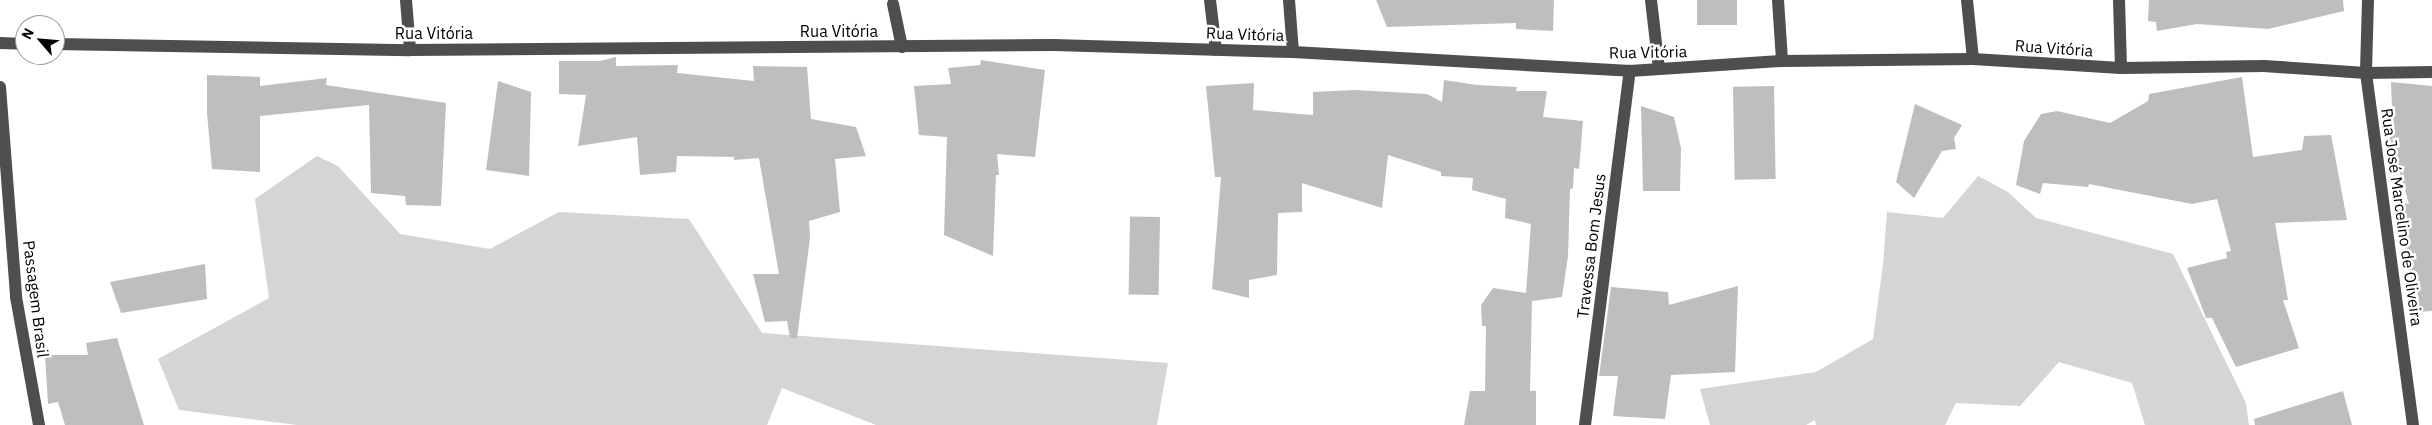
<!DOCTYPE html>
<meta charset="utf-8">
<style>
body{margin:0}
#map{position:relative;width:2432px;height:425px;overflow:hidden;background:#fff;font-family:"IBM Plex Sans",sans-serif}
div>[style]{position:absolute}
.green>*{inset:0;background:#d5d5d5}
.building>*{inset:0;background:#bebebe;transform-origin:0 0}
.minor>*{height:12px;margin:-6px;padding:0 6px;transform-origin:6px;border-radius:6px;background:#4e4e4e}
span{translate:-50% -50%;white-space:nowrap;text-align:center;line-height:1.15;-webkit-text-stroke:5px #fff;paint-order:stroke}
.street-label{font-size:16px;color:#000}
.north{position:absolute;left:15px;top:15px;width:50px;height:50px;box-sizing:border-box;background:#fff;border:1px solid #999;border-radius:50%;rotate:297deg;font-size:14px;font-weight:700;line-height:20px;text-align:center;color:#000}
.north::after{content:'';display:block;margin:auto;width:18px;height:22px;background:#000;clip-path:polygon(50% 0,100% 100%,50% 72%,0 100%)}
</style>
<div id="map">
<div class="green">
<i style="clip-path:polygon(317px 156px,338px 166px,400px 234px,490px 249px,559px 212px,689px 219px,762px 333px,1168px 363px,1157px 425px,876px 425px,782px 388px,767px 425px,297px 425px,179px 410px,158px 359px,269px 298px,255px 199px)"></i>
<i style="clip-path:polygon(1978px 176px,2008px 192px,2036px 218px,2173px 254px,2246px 403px,2249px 425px,2145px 425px,2132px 383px,2059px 362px,2020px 406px,1956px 403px,1945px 425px,1816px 425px,1815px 420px,1806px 425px,1710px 425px,1700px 389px,1816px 372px,1873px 339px,1883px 264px,1887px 212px,1943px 218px)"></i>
</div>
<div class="building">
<i style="clip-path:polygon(1376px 0,1554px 0,1553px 31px,1516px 29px,1516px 23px,1387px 27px)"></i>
<i style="left:1697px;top:0;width:40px;height:25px"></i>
<i style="clip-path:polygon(2149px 0,2343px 0,2344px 11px,2268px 29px,2197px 24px,2157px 31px,2156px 22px,2148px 21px)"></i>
<i style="clip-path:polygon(616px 57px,616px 66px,678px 65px,677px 73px,754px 81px,753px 66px,807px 67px,811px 119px,856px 127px,866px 156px,835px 159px,840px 212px,809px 221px,810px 238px,797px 338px,790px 338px,787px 321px,765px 322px,753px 274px,779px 274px,759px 158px,734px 160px,734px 157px,677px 156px,676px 172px,640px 175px,637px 137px,578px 146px,586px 95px,559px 94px,559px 61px,600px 61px)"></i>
<i style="clip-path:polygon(981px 60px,1045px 70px,1035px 157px,997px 154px,999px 175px,996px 175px,993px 256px,944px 235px,947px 137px,919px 135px,914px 86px,951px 84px,948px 68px,980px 65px)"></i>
<i style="clip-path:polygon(207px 75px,260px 77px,260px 86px,327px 78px,326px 85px,446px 103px,441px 206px,406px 205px,405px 196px,371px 193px,369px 105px,260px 116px,260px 172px,212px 169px,207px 113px)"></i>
<i style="clip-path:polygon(2242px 77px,2253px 157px,2302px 150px,2304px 136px,2331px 135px,2347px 220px,2275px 223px,2288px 300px,2283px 300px,2299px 348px,2236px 367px,2212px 318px,2206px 318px,2187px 268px,2227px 258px,2226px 252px,2231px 251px,2217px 199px,2192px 204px,2089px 184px,2088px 187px,2043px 183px,2040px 194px,2016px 185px,2024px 141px,2041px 114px,2057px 111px,2110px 123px,2148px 101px,2149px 94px)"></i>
<i style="clip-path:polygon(1444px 80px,1477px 85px,1517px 87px,1516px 91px,1547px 91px,1543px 117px,1583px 121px,1579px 169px,1574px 168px,1573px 188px,1570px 189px,1568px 256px,1562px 297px,1532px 301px,1530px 391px,1536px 391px,1536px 425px,1464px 425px,1470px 391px,1485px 391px,1486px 326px,1482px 326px,1481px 305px,1493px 288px,1526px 293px,1531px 224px,1505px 218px,1506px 199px,1472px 190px,1473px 178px,1441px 176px,1441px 172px,1388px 155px,1382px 208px,1302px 183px,1302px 212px,1278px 213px,1277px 275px,1249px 280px,1249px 298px,1212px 289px,1221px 177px,1215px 177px,1206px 86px,1254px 83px,1253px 110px,1313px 115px,1313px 92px,1355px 90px,1427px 94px,1442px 102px)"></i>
<i style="clip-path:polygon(498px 81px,531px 92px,529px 176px,486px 170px)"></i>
<i style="clip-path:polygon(2391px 82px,2432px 86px,2432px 311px,2417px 312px,2404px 240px,2399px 202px,2409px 204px,2389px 135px,2393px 135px)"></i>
<i style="left:1774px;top:86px;width:93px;height:41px;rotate:89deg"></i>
<i style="clip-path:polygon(1915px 104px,1962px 125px,1954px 138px,1956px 149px,1942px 151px,1914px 198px,1896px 182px)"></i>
<i style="clip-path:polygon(1641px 106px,1674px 117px,1681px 148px,1680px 191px,1643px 191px)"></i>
<i style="left:1160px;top:217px;width:78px;height:30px;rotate:91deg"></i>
<i style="clip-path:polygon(205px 264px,207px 299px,121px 313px,110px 282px)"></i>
<i style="clip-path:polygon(1738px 286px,1735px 372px,1671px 375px,1665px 419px,1613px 416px,1618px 376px,1599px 376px,1611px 287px,1668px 292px,1669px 305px)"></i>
<i style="clip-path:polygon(117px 338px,144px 425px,65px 425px,58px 402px,48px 404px,45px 355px,88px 355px,86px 343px)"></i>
<i style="clip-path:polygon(2343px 391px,2352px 425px,2255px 425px,2254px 419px)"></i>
</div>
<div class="minor">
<i style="left:406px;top:0;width:50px;rotate:85.4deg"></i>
<i style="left:1210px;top:0;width:50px;rotate:83.2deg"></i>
<i style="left:1289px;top:0;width:52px;rotate:85.6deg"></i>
<i style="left:1651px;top:0;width:69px;rotate:83.4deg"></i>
<i style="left:1778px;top:0;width:61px;rotate:86.2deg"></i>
<i style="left:1967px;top:0;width:59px;rotate:84.2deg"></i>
<i style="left:2119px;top:0;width:68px;rotate:88.3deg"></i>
<i style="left:2368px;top:0;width:73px;rotate:91.6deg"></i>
<i style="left:2366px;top:73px;width:355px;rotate:82.4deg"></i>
<i style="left:893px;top:4px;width:44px;rotate:78.2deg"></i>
<i style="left:0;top:43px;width:25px;rotate:2deg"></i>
<i style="left:55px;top:44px;width:355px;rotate:1deg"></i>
<i style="left:410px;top:50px;width:644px;rotate:-0.44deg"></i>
<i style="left:1054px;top:45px;width:239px;rotate:1.7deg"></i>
<i style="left:1293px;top:52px;width:338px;rotate:3.2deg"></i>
<i style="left:1630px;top:71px;width:152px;rotate:-3.8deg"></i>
<i style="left:1782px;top:61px;width:191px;rotate:-0.6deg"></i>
<i style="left:1973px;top:59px;width:148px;rotate:3.5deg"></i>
<i style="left:2121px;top:68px;width:143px;rotate:-0.8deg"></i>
<i style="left:2264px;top:66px;width:102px;rotate:3.9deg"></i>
<i style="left:2366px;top:73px;width:66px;rotate:-0.9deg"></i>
<i style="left:0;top:87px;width:211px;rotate:85.6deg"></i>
<i style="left:16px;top:297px;width:130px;rotate:79.8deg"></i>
<i style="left:1585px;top:425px;width:357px;rotate:-82.8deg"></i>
</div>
<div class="street-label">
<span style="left:839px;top:31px">Rua Vitória</span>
<span style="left:434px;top:33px">Rua Vitória</span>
<span style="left:1245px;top:34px;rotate:2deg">Rua Vitória</span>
<span style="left:2054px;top:48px;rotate:4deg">Rua Vitória</span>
<span style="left:1648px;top:52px;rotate:-1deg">Rua Vitória</span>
<span style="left:2402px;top:217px;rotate:82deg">Rua José Marcelino de Oliveira</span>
<span style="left:1591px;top:246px;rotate:-83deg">Travessa Bom Jesus</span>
<span style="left:36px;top:299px;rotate:83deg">Passagem Brasil</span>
</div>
<div class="north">N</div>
</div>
